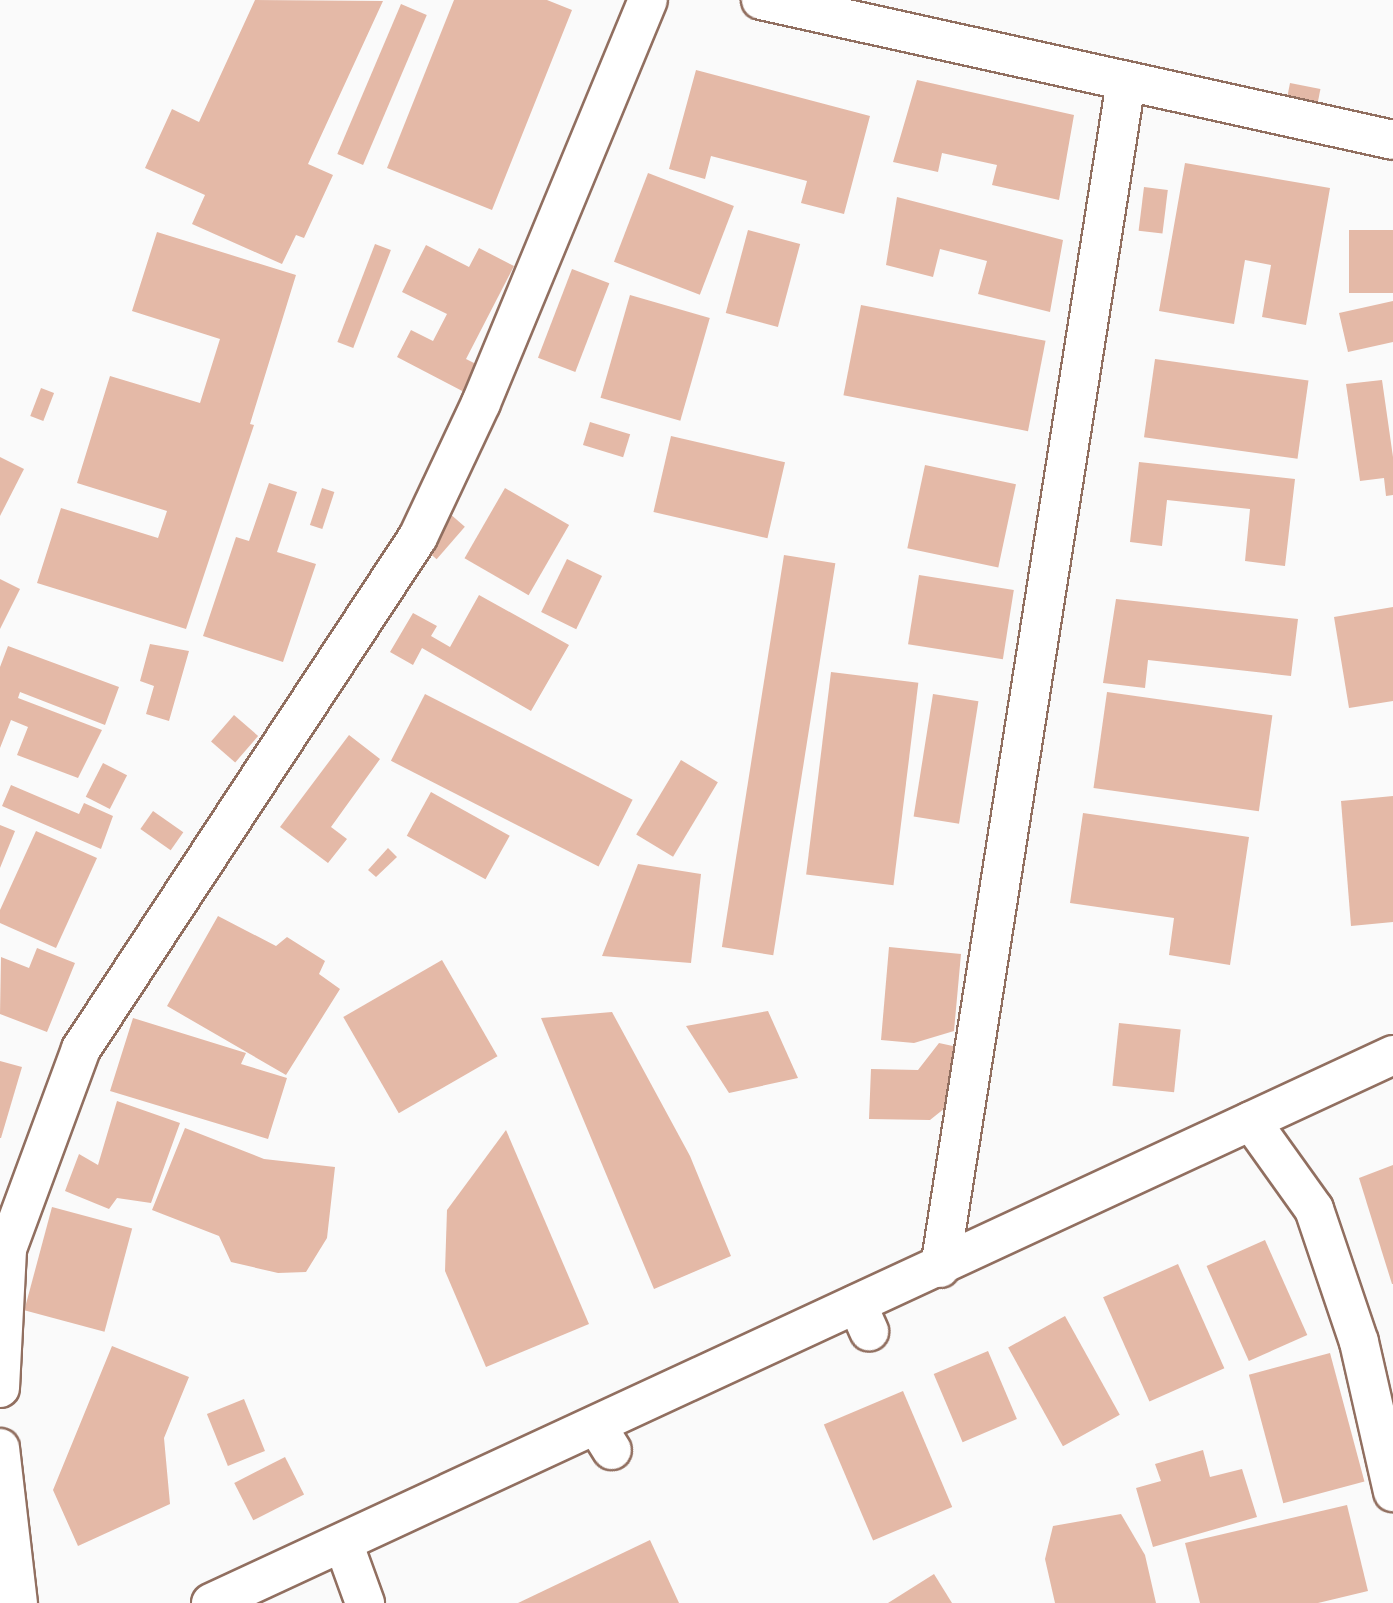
<!DOCTYPE html>
<style>
body{margin:0}
#map{position:relative;width:1393px;height:1603px;overflow:hidden;background:#fafafa;font-family:"Titillium Web",sans-serif}
div>[style]{position:absolute}
.building>*{inset:0;background:#e4b9a7;transform-origin:0 0}
.roads{filter:drop-shadow(2px 0 #916f60) drop-shadow(-2px 0 #916f60) drop-shadow(0 2px #916f60) drop-shadow(0 -2px #916f60)}
.minor>*{height:38px;margin:-19px;padding:0 19px;transform-origin:19px;border-radius:19px;background:#fff}
.major>*{height:38px;margin:-19px;padding:0 19px;transform-origin:19px;border-radius:19px;background:#fff}
span{translate:-50% -50%;white-space:nowrap;text-align:center;line-height:1.15;-webkit-text-stroke:5px #fafafa;paint-order:stroke}
</style>
<div id="map">
<div class="building">
<i style="clip-path:polygon(255px 0,383px 1px,308px 164px,333px 175px,304px 238px,296px 235px,282px 264px,192px 224px,205px 195px,145px 168px,172px 109px,199px 122px)"></i>
<i style="clip-path:polygon(454px 0,547px 0,572px 10px,492px 210px,387px 168px)"></i>
<i style="left:401px;top:4px;width:28px;height:163px;rotate:23deg"></i>
<i style="clip-path:polygon(696px 70px,870px 116px,844px 214px,801px 203px,807px 181px,711px 156px,705px 179px,669px 169px)"></i>
<i style="clip-path:polygon(917px 80px,1074px 115px,1059px 200px,992px 185px,997px 165px,942px 153px,938px 172px,893px 162px)"></i>
<i style="left:1290px;top:83px;width:31px;height:17px;rotate:11deg"></i>
<i style="clip-path:polygon(1185px 163px,1330px 188px,1306px 325px,1262px 317px,1271px 265px,1245px 260px,1234px 324px,1159px 311px)"></i>
<i style="left:648px;top:173px;width:92px;height:95px;rotate:21deg"></i>
<i style="left:1144px;top:187px;width:24px;height:44px;rotate:7deg"></i>
<i style="clip-path:polygon(897px 197px,1063px 240px,1050px 312px,978px 294px,987px 261px,940px 249px,933px 277px,886px 265px)"></i>
<i style="left:748px;top:230px;width:54px;height:86px;rotate:15deg"></i>
<i style="left:1393px;top:230px;width:63px;height:44px;rotate:90deg"></i>
<i style="clip-path:polygon(157px 232px,296px 275px,250px 424px,254px 425px,186px 629px,37px 583px,61px 508px,158px 538px,167px 511px,77px 483px,110px 376px,200px 403px,220px 339px,132px 311px)"></i>
<i style="left:375px;top:244px;width:17px;height:105px;rotate:21deg"></i>
<i style="clip-path:polygon(426px 245px,469px 267px,479px 248px,514px 266px,466px 359px,482px 367px,468px 394px,397px 357px,411px 330px,433px 341px,447px 314px,402px 292px)"></i>
<i style="left:572px;top:269px;width:40px;height:95px;rotate:21deg"></i>
<i style="left:630px;top:295px;width:83px;height:107px;rotate:16deg"></i>
<i style="clip-path:polygon(1393px 301px,1393px 342px,1348px 352px,1339px 313px)"></i>
<i style="left:861px;top:305px;width:188px;height:92px;rotate:11deg"></i>
<i style="left:1155px;top:359px;width:155px;height:79px;rotate:8deg"></i>
<i style="clip-path:polygon(1382px 380px,1393px 457px,1393px 495px,1386px 496px,1384px 478px,1360px 481px,1346px 384px)"></i>
<i style="left:41px;top:388px;width:14px;height:30px;rotate:21deg"></i>
<i style="left:590px;top:422px;width:42px;height:24px;rotate:17deg"></i>
<i style="left:671px;top:436px;width:117px;height:78px;rotate:13deg"></i>
<i style="clip-path:polygon(0 457px,24px 469px,0 516px)"></i>
<i style="clip-path:polygon(1139px 462px,1295px 479px,1285px 566px,1245px 561px,1250px 509px,1167px 500px,1162px 546px,1130px 542px)"></i>
<i style="left:925px;top:465px;width:93px;height:85px;rotate:12deg"></i>
<i style="clip-path:polygon(269px 483px,297px 492px,277px 552px,316px 564px,283px 662px,203px 636px,236px 537px,249px 541px)"></i>
<i style="left:322px;top:488px;width:13px;height:39px;rotate:18deg"></i>
<i style="left:505px;top:488px;width:74px;height:81px;rotate:30deg"></i>
<i style="left:449px;top:513px;width:21px;height:43px;rotate:41deg"></i>
<i style="left:784px;top:555px;width:52px;height:397px;rotate:9deg"></i>
<i style="left:567px;top:559px;width:39px;height:59px;rotate:26deg"></i>
<i style="left:919px;top:575px;width:96px;height:70px;rotate:9deg"></i>
<i style="clip-path:polygon(0 579px,20px 589px,0 629px)"></i>
<i style="clip-path:polygon(479px 595px,569px 645px,531px 711px,422px 648px,413px 665px,390px 652px,413px 613px,437px 626px,431px 636px,450px 647px)"></i>
<i style="clip-path:polygon(1116px 599px,1298px 619px,1291px 676px,1148px 660px,1145px 688px,1103px 683px)"></i>
<i style="clip-path:polygon(1393px 607px,1393px 701px,1349px 708px,1334px 617px)"></i>
<i style="clip-path:polygon(150px 644px,189px 651px,169px 721px,146px 714px,154px 686px,140px 681px)"></i>
<i style="clip-path:polygon(8px 646px,119px 687px,105px 725px,20px 692px,18px 698px,102px 730px,78px 778px,17px 755px,28px 727px,11px 720px,0 748px,0 667px)"></i>
<i style="left:831px;top:672px;width:88px;height:204px;rotate:7deg"></i>
<i style="left:1107px;top:692px;width:167px;height:97px;rotate:8deg"></i>
<i style="left:425px;top:694px;width:233px;height:75px;rotate:27deg"></i>
<i style="left:933px;top:694px;width:46px;height:124px;rotate:9deg"></i>
<i style="left:234px;top:715px;width:32px;height:35px;rotate:41deg"></i>
<i style="clip-path:polygon(349px 735px,380px 759px,331px 827px,347px 839px,328px 863px,280px 827px)"></i>
<i style="left:681px;top:760px;width:43px;height:87px;rotate:31deg"></i>
<i style="left:103px;top:763px;width:27px;height:38px;rotate:27deg"></i>
<i style="clip-path:polygon(11px 785px,79px 814px,84px 803px,113px 816px,101px 849px,2px 806px)"></i>
<i style="left:431px;top:792px;width:90px;height:50px;rotate:29deg"></i>
<i style="clip-path:polygon(1393px 796px,1393px 922px,1351px 926px,1341px 801px)"></i>
<i style="left:153px;top:811px;width:37px;height:22px;rotate:35deg"></i>
<i style="clip-path:polygon(1083px 813px,1249px 837px,1230px 965px,1169px 955px,1174px 918px,1070px 903px)"></i>
<i style="clip-path:polygon(0 825px,15px 831px,0 868px)"></i>
<i style="clip-path:polygon(36px 831px,97px 858px,56px 948px,0 923px,0 910px)"></i>
<i style="clip-path:polygon(388px 848px,397px 857px,376px 877px,368px 870px)"></i>
<i style="clip-path:polygon(638px 864px,701px 874px,691px 963px,602px 956px)"></i>
<i style="clip-path:polygon(218px 916px,276px 946px,287px 937px,325px 961px,319px 974px,340px 989px,286px 1075px,167px 1006px)"></i>
<i style="clip-path:polygon(889px 947px,961px 954px,954px 1031px,914px 1043px,881px 1040px)"></i>
<i style="clip-path:polygon(37px 948px,75px 963px,47px 1032px,0 1014px,1px 957px,29px 968px)"></i>
<i style="left:442px;top:960px;width:111px;height:114px;rotate:60deg"></i>
<i style="clip-path:polygon(768px 1011px,798px 1078px,729px 1093px,686px 1026px)"></i>
<i style="clip-path:polygon(612px 1012px,690px 1156px,731px 1256px,654px 1289px,541px 1018px)"></i>
<i style="clip-path:polygon(133px 1018px,246px 1053px,241px 1064px,287px 1078px,268px 1139px,110px 1091px)"></i>
<i style="left:1119px;top:1023px;width:62px;height:63px;rotate:6deg"></i>
<i style="clip-path:polygon(939px 1043px,962px 1048px,950px 1104px,930px 1120px,869px 1119px,871px 1069px,918px 1070px)"></i>
<i style="clip-path:polygon(0 1061px,22px 1067px,1px 1138px,0 1138px)"></i>
<i style="clip-path:polygon(117px 1101px,180px 1123px,151px 1203px,117px 1198px,109px 1209px,65px 1191px,79px 1154px,98px 1165px)"></i>
<i style="clip-path:polygon(185px 1128px,264px 1159px,335px 1167px,327px 1238px,306px 1272px,278px 1273px,231px 1262px,219px 1236px,152px 1210px)"></i>
<i style="clip-path:polygon(506px 1130px,589px 1324px,486px 1367px,445px 1271px,447px 1210px)"></i>
<i style="clip-path:polygon(1393px 1165px,1393px 1284px,1392px 1284px,1359px 1178px)"></i>
<i style="left:52px;top:1207px;width:83px;height:107px;rotate:15deg"></i>
<i style="left:1265px;top:1240px;width:104px;height:64px;rotate:66deg"></i>
<i style="left:1178px;top:1264px;width:114px;height:82px;rotate:66deg"></i>
<i style="left:1065px;top:1316px;width:113px;height:65px;rotate:61deg"></i>
<i style="clip-path:polygon(112px 1346px,189px 1377px,164px 1438px,170px 1504px,78px 1546px,53px 1490px)"></i>
<i style="left:988px;top:1351px;width:74px;height:59px;rotate:67deg"></i>
<i style="left:1330px;top:1353px;width:133px;height:84px;rotate:75deg"></i>
<i style="left:903px;top:1391px;width:126px;height:86px;rotate:67deg"></i>
<i style="left:244px;top:1399px;width:56px;height:40px;rotate:68deg"></i>
<i style="clip-path:polygon(1203px 1450px,1210px 1477px,1242px 1469px,1257px 1517px,1153px 1547px,1136px 1488px,1161px 1481px,1155px 1464px)"></i>
<i style="left:285px;top:1457px;width:42px;height:57px;rotate:63deg"></i>
<i style="clip-path:polygon(1347px 1505px,1368px 1591px,1318px 1603px,1200px 1603px,1185px 1543px)"></i>
<i style="clip-path:polygon(1121px 1514px,1145px 1555px,1156px 1603px,1055px 1603px,1045px 1559px,1053px 1526px)"></i>
<i style="clip-path:polygon(650px 1540px,679px 1603px,518px 1603px)"></i>
<i style="clip-path:polygon(934px 1574px,952px 1603px,888px 1603px)"></i>
</div>
<div class="roads">
<div class="minor">
<i style="left:761px;top:0;width:647px;rotate:12.49deg"></i>
<i style="left:1251px;top:1121px;width:108px;rotate:54.4deg"></i>
<i style="left:1314px;top:1209px;width:140px;rotate:71.3deg"></i>
<i style="left:1359px;top:1342px;width:154px;rotate:77.2deg"></i>
<i style="left:940px;top:1268px;width:1201px;rotate:-81.09deg"></i>
<i style="left:857px;top:1304px;width:30px;rotate:66deg"></i>
<i style="left:0;top:1388px;width:139px;rotate:-87.1deg"></i>
<i style="left:7px;top:1249px;width:213px;rotate:-69.7deg"></i>
<i style="left:81px;top:1049px;width:613px;rotate:-56.65deg"></i>
<i style="left:418px;top:537px;width:148px;rotate:-64.8deg"></i>
<i style="left:481px;top:403px;width:436px;rotate:-67.5deg"></i>
<i style="left:598px;top:1428px;width:26px;rotate:58deg"></i>
<i style="left:0;top:1448px;width:156px;rotate:83.4deg"></i>
<i style="left:344px;top:1545px;width:62px;rotate:70.1deg"></i>
</div>
<div class="major">
<i style="left:211px;top:1603px;width:1303px;rotate:-24.87deg"></i>
</div>
</div>
</div>
